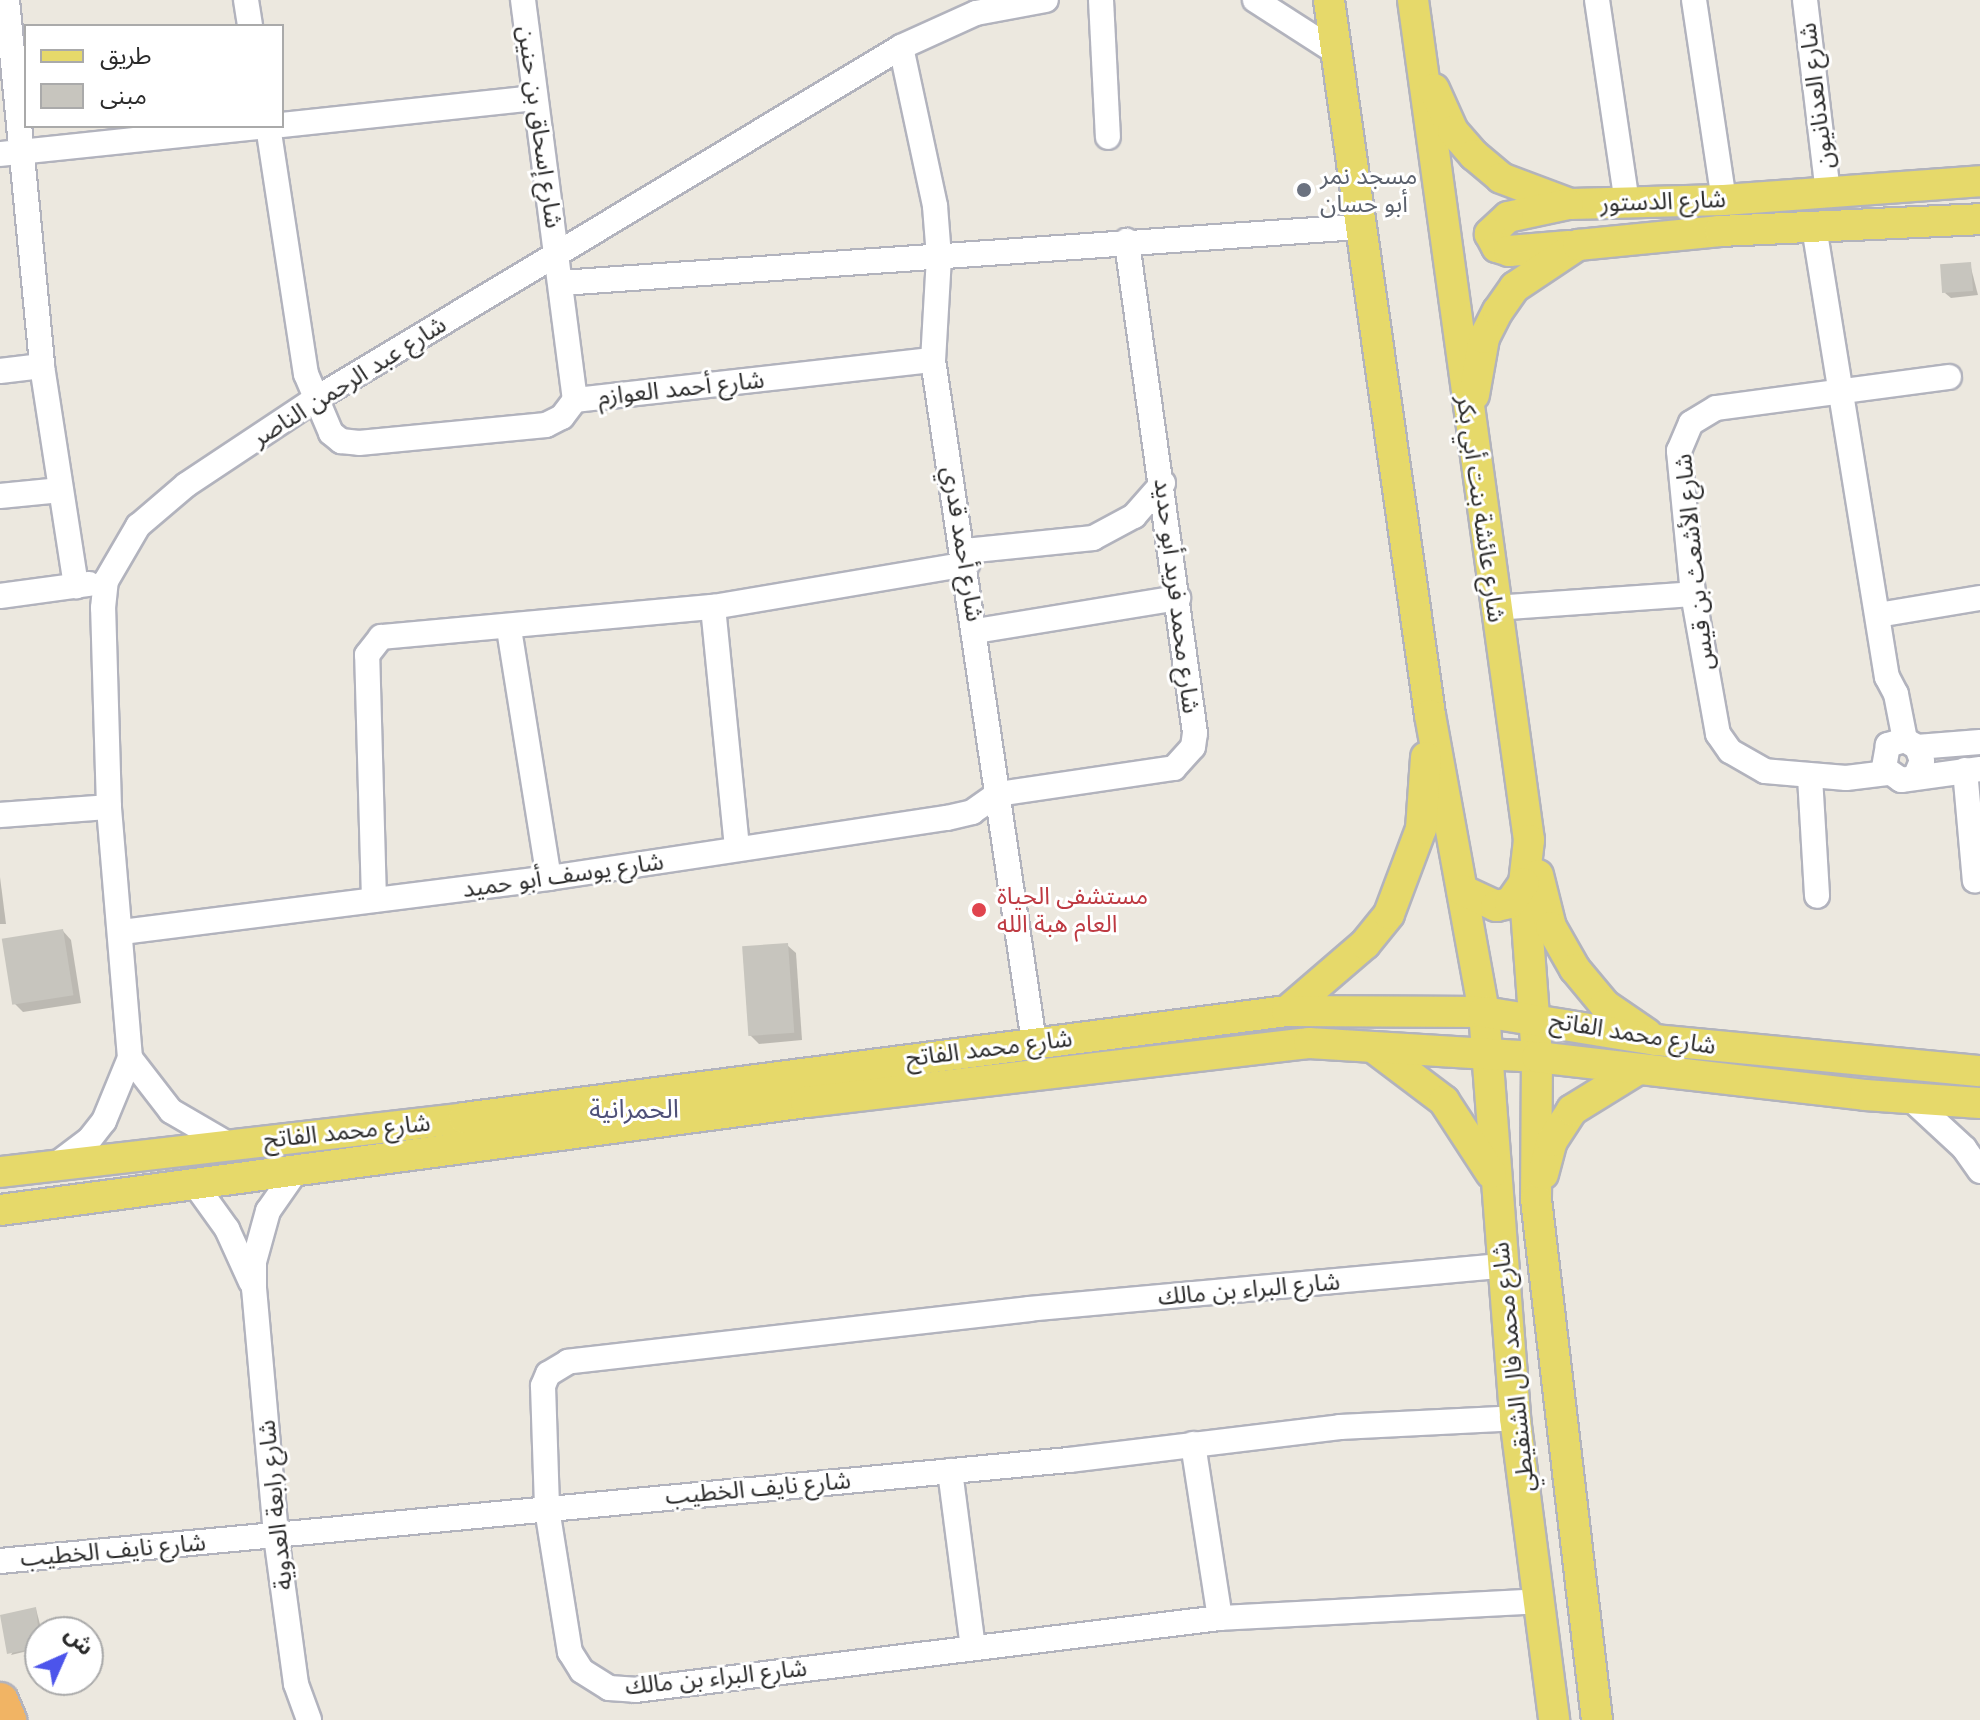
<!DOCTYPE html>
<meta charset="utf-8">
<style>
body{margin:0}
#map{position:relative;width:1980px;height:1720px;overflow:hidden;background:#ece8df;font-family:"PT Sans","Noto Sans Arabic",sans-serif}
div>[style]{position:absolute}
.shadow>*{inset:0;background:#0003}
.building>*{inset:0;background:#c7c5be;transform-origin:0 0}
.roads{filter:drop-shadow(2px 0 #b2b3bd) drop-shadow(-2px 0 #b2b3bd) drop-shadow(0 2px #b2b3bd) drop-shadow(0 -2px #b2b3bd)}
.minor>*{height:24px;margin:-12px;padding:0 12px;transform-origin:12px;border-radius:12px;background:#fff}
.major>*{height:30px;margin:-15px;padding:0 15px;transform-origin:15px;border-radius:15px;background:#e6d96a}
.highway>*{height:36px;margin:-18px;padding:0 18px;transform-origin:18px;border-radius:18px;background:#f1b464}
.dots>*{width:22px;height:22px;translate:-50% -50%;box-sizing:border-box;border:4px solid #fff;border-radius:50%}
span{translate:-50% -50%;white-space:nowrap;text-align:center;line-height:1.15;-webkit-text-stroke:6px #fff;paint-order:stroke}
.street-label{font-size:24px;color:#2b2b2b}
.worship-label{font-size:24px;color:#5b616d}
.left{translate:0 -50%;text-align:left}
.health-label{font-size:24px;color:#be3a42}
.neighbourhood-label{font-size:26px;color:#4f5178}
.legend{position:absolute;left:24px;top:24px;width:260px;height:104px;box-sizing:border-box;background:#fff;border:2px solid #aaa;margin:0;padding:10px 14px;list-style:none;font-size:24px;color:#2b2b2b}
.legend li{display:flex;align-items:center;gap:16px;height:40px}
.legend b{width:40px;border:2px solid #aaa}
.north{position:absolute;left:24px;top:1616px;width:80px;height:80px;box-sizing:border-box;background:#fff;border:2px solid #aaa;border-radius:50%;rotate:45deg;font-size:22px;font-weight:700;line-height:32px;text-align:center;color:#2b2b2b}
.north::after{content:'';display:block;margin:auto;width:28px;height:36px;background:#4c54eb;clip-path:polygon(50% 0,100% 100%,50% 72%,0 100%)}
</style>
<div id="map">
<div class="shadow">
<i style="clip-path:polygon(1970px 264px,1978px 295px,1951px 298px,1945px 293px)"></i>
<i style="clip-path:polygon(0 877px,6px 924px,0 924px)"></i>
<i style="clip-path:polygon(63px 931px,71px 940px,81px 1003px,23px 1012px,14px 1003px)"></i>
<i style="clip-path:polygon(787px 945px,796px 953px,802px 1040px,759px 1044px,750px 1035px)"></i>
<i style="clip-path:polygon(36px 1609px,42px 1632px,40px 1648px,11px 1655px)"></i>
</div>
<div class="building">
<i style="left:1971px;top:262px;width:29px;height:31px;rotate:86deg"></i>
<i style="left:63px;top:929px;width:67px;height:62px;rotate:81deg"></i>
<i style="left:788px;top:943px;width:90px;height:46px;rotate:86deg"></i>
<i style="clip-path:polygon(36px 1607px,40px 1647px,7px 1654px,0 1615px)"></i>
</div>
<div class="roads">
<div class="minor">
<i style="left:7px;top:0;width:368px;rotate:84.5deg"></i>
<i style="left:42px;top:366px;width:223px;rotate:81.2deg"></i>
<i style="left:246px;top:0;width:26px;rotate:81deg"></i>
<i style="left:523px;top:0;width:403px;rotate:82.6deg"></i>
<i style="left:575px;top:400px;width:360px;rotate:-6.4deg"></i>
<i style="left:1101px;top:0;width:137px;rotate:87.1deg"></i>
<i style="left:1255px;top:0;width:96px;rotate:32.7deg"></i>
<i style="left:1597px;top:0;width:204px;rotate:81.6deg"></i>
<i style="left:1694px;top:0;width:202px;rotate:81.5deg"></i>
<i style="left:1805px;top:0;width:193px;rotate:83.2deg"></i>
<i style="left:901px;top:47px;width:163px;rotate:77.9deg"></i>
<i style="left:935px;top:206px;width:51px;rotate:85.5deg"></i>
<i style="left:939px;top:257px;width:103px;rotate:93.3deg"></i>
<i style="left:933px;top:360px;width:689px;rotate:81.58deg"></i>
<i style="left:282px;top:125px;width:254px;rotate:-6.1deg"></i>
<i style="left:268px;top:126px;width:251px;rotate:81.3deg"></i>
<i style="left:306px;top:374px;width:64px;rotate:67deg"></i>
<i style="left:331px;top:433px;width:13px;rotate:39deg"></i>
<i style="left:341px;top:441px;width:18px;rotate:6deg"></i>
<i style="left:359px;top:443px;width:188px;rotate:-5.5deg"></i>
<i style="left:546px;top:425px;width:18px;rotate:-27deg"></i>
<i style="left:562px;top:417px;width:21px;rotate:-53deg"></i>
<i style="left:0;top:154px;width:266px;rotate:-6deg"></i>
<i style="left:1814px;top:227px;width:456px;rotate:80.8deg"></i>
<i style="left:1887px;top:677px;width:19px;rotate:62deg"></i>
<i style="left:1896px;top:694px;width:47px;rotate:78.9deg"></i>
<i style="left:561px;top:283px;width:799px;rotate:-4.02deg"></i>
<i style="left:0;top:371px;width:42px;rotate:-6.8deg"></i>
<i style="left:0;top:496px;width:61px;rotate:-5.6deg"></i>
<i style="left:965px;top:551px;width:129px;rotate:-5.8deg"></i>
<i style="left:1093px;top:538px;width:47px;rotate:-28.2deg"></i>
<i style="left:1134px;top:516px;width:44px;rotate:-48.7deg"></i>
<i style="left:0;top:596px;width:90px;rotate:-7.7deg"></i>
<i style="left:713px;top:607px;width:243px;rotate:84.3deg"></i>
<i style="left:1494px;top:608px;width:199px;rotate:-4deg"></i>
<i style="left:1878px;top:615px;width:103px;rotate:-9.5deg"></i>
<i style="left:509px;top:629px;width:252px;rotate:80.9deg"></i>
<i style="left:976px;top:631px;width:205px;rotate:-9.3deg"></i>
<i style="left:1917px;top:747px;width:63px;rotate:-4.5deg"></i>
<i style="left:1965px;top:770px;width:111px;rotate:84.9deg"></i>
<i style="left:1887px;top:773px;width:41px;rotate:173deg"></i>
<i style="left:1846px;top:778px;width:81px;rotate:-175.1deg"></i>
<i style="left:1765px;top:771px;width:40px;rotate:-150.3deg"></i>
<i style="left:1730px;top:751px;width:21px;rotate:-125deg"></i>
<i style="left:1718px;top:734px;width:142px;rotate:-100.1deg"></i>
<i style="left:1693px;top:594px;width:144px;rotate:-95.6deg"></i>
<i style="left:1679px;top:451px;width:30px;rotate:-67deg"></i>
<i style="left:1691px;top:423px;width:29px;rotate:-31deg"></i>
<i style="left:1716px;top:408px;width:235px;rotate:-7.6deg"></i>
<i style="left:1916px;top:775px;width:15px;rotate:-67deg"></i>
<i style="left:1922px;top:761px;width:15px;rotate:-110deg"></i>
<i style="left:1917px;top:747px;width:14px;rotate:-150deg"></i>
<i style="left:1905px;top:740px;width:18px;rotate:164deg"></i>
<i style="left:1888px;top:745px;width:23px;rotate:100deg"></i>
<i style="left:1884px;top:768px;width:21px;rotate:35deg"></i>
<i style="left:1901px;top:780px;width:80px;rotate:-7.9deg"></i>
<i style="left:1810px;top:777px;width:119px;rotate:86.6deg"></i>
<i style="left:0;top:815px;width:109px;rotate:-4.2deg"></i>
<i style="left:374px;top:900px;width:245px;rotate:-91.6deg"></i>
<i style="left:367px;top:655px;width:23px;rotate:-52deg"></i>
<i style="left:381px;top:637px;width:333px;rotate:-5.2deg"></i>
<i style="left:713px;top:607px;width:258px;rotate:-9.6deg"></i>
<i style="left:122px;top:932px;width:430px;rotate:-7.2deg"></i>
<i style="left:549px;top:878px;width:402px;rotate:-8.6deg"></i>
<i style="left:947px;top:818px;width:26px;rotate:-13deg"></i>
<i style="left:972px;top:812px;width:32px;rotate:-35deg"></i>
<i style="left:998px;top:794px;width:178px;rotate:-8.4deg"></i>
<i style="left:1174px;top:768px;width:28px;rotate:-48deg"></i>
<i style="left:1193px;top:747px;width:14px;rotate:-82deg"></i>
<i style="left:1195px;top:733px;width:497px;rotate:-97.9deg"></i>
<i style="left:130px;top:1058px;width:67px;rotate:52.3deg"></i>
<i style="left:171px;top:1111px;width:66px;rotate:30.1deg"></i>
<i style="left:1912px;top:1100px;width:71px;rotate:42.7deg"></i>
<i style="left:1964px;top:1148px;width:28px;rotate:55deg"></i>
<i style="left:58px;top:1163px;width:39px;rotate:-37deg"></i>
<i style="left:89px;top:1140px;width:24px;rotate:-52deg"></i>
<i style="left:104px;top:1121px;width:68px;rotate:-67.6deg"></i>
<i style="left:130px;top:1058px;width:252px;rotate:-94.8deg"></i>
<i style="left:109px;top:807px;width:199px;rotate:-91.7deg"></i>
<i style="left:103px;top:608px;width:27px;rotate:-84deg"></i>
<i style="left:106px;top:581px;width:64px;rotate:-59.8deg"></i>
<i style="left:138px;top:526px;width:63px;rotate:-40.5deg"></i>
<i style="left:186px;top:485px;width:154px;rotate:-33.6deg"></i>
<i style="left:314px;top:400px;width:685px;rotate:-31.02deg"></i>
<i style="left:901px;top:47px;width:82px;rotate:-24.4deg"></i>
<i style="left:976px;top:13px;width:71px;rotate:-10.5deg"></i>
<i style="left:298px;top:1168px;width:52px;rotate:124.9deg"></i>
<i style="left:268px;top:1211px;width:53px;rotate:105.4deg"></i>
<i style="left:254px;top:1262px;width:26px;rotate:90deg"></i>
<i style="left:254px;top:1288px;width:249px;rotate:84.9deg"></i>
<i style="left:276px;top:1536px;width:149px;rotate:82.3deg"></i>
<i style="left:296px;top:1684px;width:38px;rotate:70deg"></i>
<i style="left:194px;top:1183px;width:57px;rotate:54.3deg"></i>
<i style="left:227px;top:1229px;width:58px;rotate:65.6deg"></i>
<i style="left:1500px;top:1266px;width:472px;rotate:174.8deg"></i>
<i style="left:1030px;top:1309px;width:465px;rotate:173.5deg"></i>
<i style="left:568px;top:1362px;width:23px;rotate:149deg"></i>
<i style="left:548px;top:1374px;width:13px;rotate:113deg"></i>
<i style="left:543px;top:1386px;width:123px;rotate:88.1deg"></i>
<i style="left:547px;top:1509px;width:145px;rotate:80.9deg"></i>
<i style="left:570px;top:1652px;width:22px;rotate:58deg"></i>
<i style="left:582px;top:1671px;width:32px;rotate:32deg"></i>
<i style="left:609px;top:1688px;width:26px;rotate:4deg"></i>
<i style="left:635px;top:1690px;width:589px;rotate:-7.02deg"></i>
<i style="left:1220px;top:1618px;width:321px;rotate:-3deg"></i>
<i style="left:1193px;top:1444px;width:176px;rotate:81.2deg"></i>
<i style="left:950px;top:1471px;width:177px;rotate:82.6deg"></i>
<i style="left:0;top:1561px;width:1074px;rotate:-5.4deg"></i>
<i style="left:1069px;top:1460px;width:273px;rotate:-6.9deg"></i>
<i style="left:1340px;top:1427px;width:175px;rotate:-2.9deg"></i>
</div>
<div class="major">
<i style="left:1329px;top:0;width:722px;rotate:81.96deg"></i>
<i style="left:1430px;top:715px;width:302px;rotate:79.7deg"></i>
<i style="left:1484px;top:1012px;width:407px;rotate:85.6deg"></i>
<i style="left:1515px;top:1418px;width:305px;rotate:82.6deg"></i>
<i style="left:1413px;top:0;width:848px;rotate:82.14deg"></i>
<i style="left:1529px;top:840px;width:43px;rotate:96.6deg"></i>
<i style="left:1524px;top:883px;width:174px;rotate:85.7deg"></i>
<i style="left:1537px;top:1057px;width:142px;rotate:90.4deg"></i>
<i style="left:1536px;top:1199px;width:525px;rotate:83.32deg"></i>
<i style="left:1434px;top:89px;width:46px;rotate:65.7deg"></i>
<i style="left:1453px;top:131px;width:32px;rotate:49deg"></i>
<i style="left:1474px;top:155px;width:35px;rotate:40deg"></i>
<i style="left:1501px;top:178px;width:74px;rotate:20.6deg"></i>
<i style="left:1570px;top:204px;width:154px;rotate:-1.5deg"></i>
<i style="left:1724px;top:200px;width:257px;rotate:-4.2deg"></i>
<i style="left:1568px;top:204px;width:61px;rotate:167.8deg"></i>
<i style="left:1508px;top:217px;width:25px;rotate:137deg"></i>
<i style="left:1490px;top:234px;width:15px;rotate:62deg"></i>
<i style="left:1497px;top:247px;width:13px;rotate:18deg"></i>
<i style="left:1509px;top:251px;width:60px;rotate:-4.8deg"></i>
<i style="left:1474px;top:395px;width:58px;rotate:-80deg"></i>
<i style="left:1484px;top:338px;width:30px;rotate:-63deg"></i>
<i style="left:1498px;top:311px;width:29px;rotate:-55deg"></i>
<i style="left:1515px;top:287px;width:76px;rotate:-33.7deg"></i>
<i style="left:1578px;top:245px;width:143px;rotate:-5.6deg"></i>
<i style="left:1720px;top:231px;width:260px;rotate:-2.6deg"></i>
<i style="left:1538px;top:875px;width:54px;rotate:76deg"></i>
<i style="left:1551px;top:927px;width:48px;rotate:60.3deg"></i>
<i style="left:1575px;top:969px;width:47px;rotate:50.2deg"></i>
<i style="left:1605px;top:1005px;width:51px;rotate:34.6deg"></i>
<i style="left:1462px;top:890px;width:38px;rotate:25deg"></i>
<i style="left:1496px;top:906px;width:14px;rotate:-12deg"></i>
<i style="left:1510px;top:903px;width:24px;rotate:-55deg"></i>
<i style="left:1287px;top:1011px;width:103px;rotate:-40.7deg"></i>
<i style="left:1365px;top:944px;width:38px;rotate:-51deg"></i>
<i style="left:1389px;top:914px;width:91px;rotate:-69.4deg"></i>
<i style="left:1421px;top:829px;width:72px;rotate:-86deg"></i>
<i style="left:1374px;top:1048px;width:88px;rotate:37.1deg"></i>
<i style="left:1444px;top:1101px;width:86px;rotate:56.9deg"></i>
<i style="left:0;top:1172px;width:467px;rotate:-6.6deg"></i>
<i style="left:464px;top:1118px;width:830px;rotate:-7.41deg"></i>
<i style="left:1287px;top:1011px;width:197px;rotate:0.3deg"></i>
<i style="left:1484px;top:1012px;width:174px;rotate:9.2deg"></i>
<i style="left:1656px;top:1040px;width:325px;rotate:5.5deg"></i>
<i style="left:1543px;top:1174px;width:34px;rotate:-75deg"></i>
<i style="left:1552px;top:1141px;width:37px;rotate:-57deg"></i>
<i style="left:1572px;top:1110px;width:76px;rotate:-31.6deg"></i>
<i style="left:0;top:1210px;width:813px;rotate:-7.63deg"></i>
<i style="left:806px;top:1102px;width:506px;rotate:-6.69deg"></i>
<i style="left:1309px;top:1043px;width:228px;rotate:3.5deg"></i>
<i style="left:1537px;top:1057px;width:330px;rotate:6.6deg"></i>
<i style="left:1865px;top:1095px;width:115px;rotate:4deg"></i>
</div>
<div class="highway">
<i style="left:0;top:1701px;width:21px;rotate:67deg"></i>
</div>
</div>
<div class="dots">
<i style="left:1304px;top:190px;background:#6b7280"></i>
<i style="left:979px;top:910px;background:#e0444e"></i>
</div>
<div class="street-label">
<span style="left:1816px;top:96px;rotate:-97deg">شارع العدنانيون</span>
<span style="left:540px;top:127px;rotate:82deg">شارع إسحاق بن حنين</span>
<span style="left:1663px;top:201px;rotate:-2deg">شارع الدستور</span>
<span style="left:349px;top:381px;rotate:-32deg">شارع عبد الرحمن الناصر</span>
<span style="left:681px;top:388px;rotate:-6deg">شارع أحمد العوازم</span>
<span style="left:1481px;top:509px;rotate:82deg">شارع عائشة بنت أبي بكر</span>
<span style="left:963px;top:544px;rotate:81deg">شارع أحمد قدري</span>
<span style="left:1694px;top:562px;rotate:-96deg">شارع الأشعث بن قيس</span>
<span style="left:1177px;top:596px;rotate:83deg">شارع محمد فريد أبو حديد</span>
<span style="left:563px;top:875px;rotate:-8deg">شارع يوسف أبو حميد</span>
<span style="left:1633px;top:1033px;rotate:9deg">شارع محمد الفاتح</span>
<span style="left:989px;top:1048px;rotate:-7deg">شارع محمد الفاتح</span>
<span style="left:347px;top:1131px;rotate:-6deg">شارع محمد الفاتح</span>
<span style="left:1249px;top:1289px;rotate:-5deg">شارع البراء بن مالك</span>
<span style="left:1513px;top:1367px;rotate:-96deg">شارع محمد فال الشنقيطي</span>
<span style="left:758px;top:1488px;rotate:-5deg">شارع نايف الخطيب</span>
<span style="left:275px;top:1505px;rotate:-96deg">شارع رابعة العدوية</span>
<span style="left:113px;top:1550px;rotate:-5deg">شارع نايف الخطيب</span>
<span style="left:716px;top:1677px;rotate:-6deg">شارع البراء بن مالك</span>
</div>
<div class="worship-label">
<span class="left" style="left:1320px;top:190px">مسجد نمر<br>أبو حسان</span>
</div>
<div class="health-label">
<span class="left" style="left:997px;top:910px">مستشفى الحياة<br>العام هبة الله</span>
</div>
<div class="neighbourhood-label">
<span style="left:634px;top:1109px">الحمرانية</span>
</div>
<ul class="legend">
<li><b style="height:10px;background:#e6d96a"></b>طريق</li>
<li><b style="height:22px;background:#c7c5be"></b>مبنى</li>
</ul>
<div class="north">ش</div>
</div>
